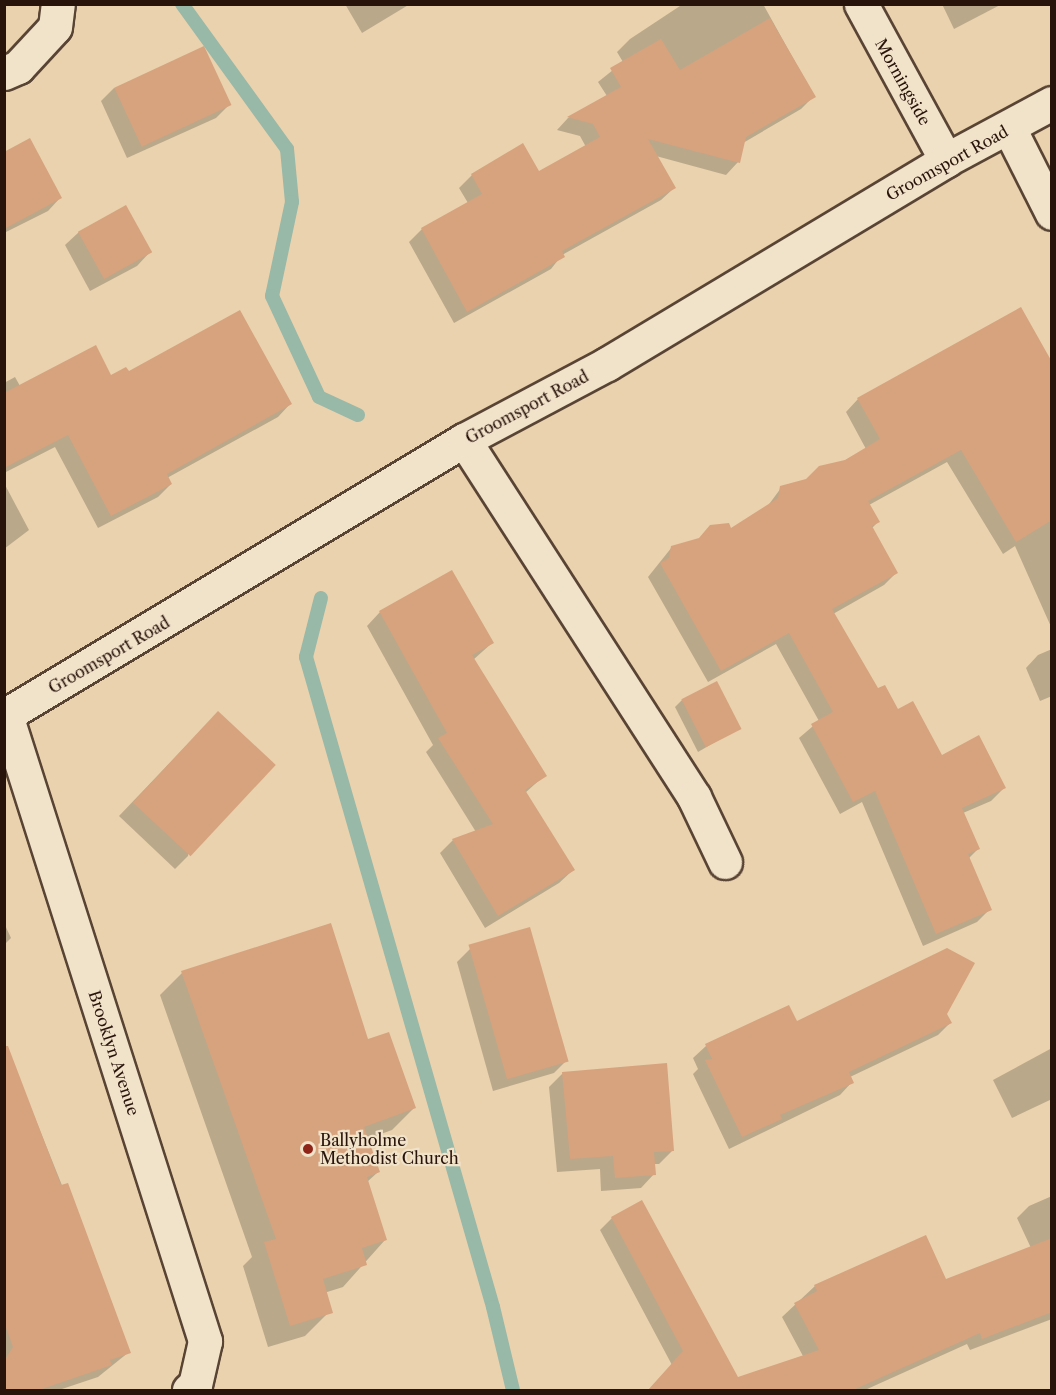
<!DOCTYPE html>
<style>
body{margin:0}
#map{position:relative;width:1056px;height:1395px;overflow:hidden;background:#e9d2ad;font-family:"Libre Caslon Text",serif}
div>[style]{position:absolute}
.shadow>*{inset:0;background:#0003}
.stream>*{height:14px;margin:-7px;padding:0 7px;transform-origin:7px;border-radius:7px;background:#98b8a8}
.building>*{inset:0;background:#d6a37e;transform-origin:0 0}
.roads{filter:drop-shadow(2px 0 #594434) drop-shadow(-2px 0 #594434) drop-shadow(0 2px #594434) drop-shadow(0 -2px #594434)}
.minor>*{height:33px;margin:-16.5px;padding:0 16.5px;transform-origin:16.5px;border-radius:16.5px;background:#f1e2ca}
.secondary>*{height:33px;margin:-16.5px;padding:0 16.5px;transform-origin:16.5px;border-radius:16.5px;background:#f1e2ca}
.dots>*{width:16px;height:16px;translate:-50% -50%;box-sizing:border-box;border:3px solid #f1e2ca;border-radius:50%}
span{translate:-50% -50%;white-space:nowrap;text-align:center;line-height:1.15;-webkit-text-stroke:4.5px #f1e2ca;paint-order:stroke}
.street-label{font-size:16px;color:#29140b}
.poi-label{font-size:16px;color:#29140b}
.left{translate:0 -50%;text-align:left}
.frame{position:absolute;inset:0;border:6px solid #29140b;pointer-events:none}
</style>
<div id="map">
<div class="shadow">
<i style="clip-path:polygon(345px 4px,410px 4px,362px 33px)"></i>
<i style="clip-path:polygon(683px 4px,763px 4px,814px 96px,801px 109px,743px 143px,738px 162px,726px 175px,656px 156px,674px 188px,661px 200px,562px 255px,551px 269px,454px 323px,409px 242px,422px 229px,468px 203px,459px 188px,472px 175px,522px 145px,539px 173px,586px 147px,580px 136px,557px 130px,568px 118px,607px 96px,598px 82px,623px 62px,617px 52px,630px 39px)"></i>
<i style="clip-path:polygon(942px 4px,1002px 4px,954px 29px)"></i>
<i style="clip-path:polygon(114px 88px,229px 105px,216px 118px,127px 158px,101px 101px)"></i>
<i style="clip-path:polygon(4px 154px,60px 198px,48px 211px,4px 233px)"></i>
<i style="clip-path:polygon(79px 232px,150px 252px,137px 266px,90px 291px,65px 245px)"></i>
<i style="clip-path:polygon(1052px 365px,1052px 629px,1015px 546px,1003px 554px,947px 462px,869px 505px,878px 522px,872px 528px,896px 573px,884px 585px,833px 614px,877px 690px,941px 757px,1004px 788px,991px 801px,963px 813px,978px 849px,968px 859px,990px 909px,977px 922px,923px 946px,862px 802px,840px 814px,799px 738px,819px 721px,776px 644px,708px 682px,648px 577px,672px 547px,731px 530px,767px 507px,781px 488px,807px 481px,866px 449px,846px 412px,858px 399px)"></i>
<i style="clip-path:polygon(128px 373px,290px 404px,278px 417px,167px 478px,171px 484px,158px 497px,98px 528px,55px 447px,4px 473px,4px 383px,15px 377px,20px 386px)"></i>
<i style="clip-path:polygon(4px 483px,29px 530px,4px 549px)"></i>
<i style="clip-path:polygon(380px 612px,492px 643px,473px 660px,545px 775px,525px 793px,573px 870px,559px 883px,485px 928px,440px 853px,453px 840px,476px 832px,426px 752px,433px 745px,367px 626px)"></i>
<i style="clip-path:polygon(1052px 649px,1052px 696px,1040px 701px,1026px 668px,1038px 655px)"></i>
<i style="clip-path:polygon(682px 700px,739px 728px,698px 752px,675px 707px)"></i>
<i style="clip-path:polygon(205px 726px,188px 856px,175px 869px,119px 816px)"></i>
<i style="clip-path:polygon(4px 923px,11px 938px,4px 945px)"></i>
<i style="clip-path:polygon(470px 949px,567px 1060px,554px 1073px,493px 1091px,457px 962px)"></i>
<i style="clip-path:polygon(182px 973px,367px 1041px,414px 1108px,392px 1130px,367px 1139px,378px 1172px,367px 1182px,385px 1240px,343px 1287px,324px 1293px,327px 1314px,305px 1336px,268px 1347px,243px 1266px,252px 1257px,160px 995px)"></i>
<i style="clip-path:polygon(945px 1013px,950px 1023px,938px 1035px,850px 1077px,852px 1082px,840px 1095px,729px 1149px,693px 1074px,698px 1069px,693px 1058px,706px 1046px,796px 1023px)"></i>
<i style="clip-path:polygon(4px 1041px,129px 1352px,98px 1377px,59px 1390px,4px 1390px)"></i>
<i style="clip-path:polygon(1052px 1048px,1052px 1099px,1012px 1118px,993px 1080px)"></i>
<i style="clip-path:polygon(563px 1073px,673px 1150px,659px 1164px,653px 1164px,654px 1174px,641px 1188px,601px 1191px,600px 1169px,557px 1172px,549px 1087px)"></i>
<i style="clip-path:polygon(1052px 1196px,1052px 1319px,970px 1350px,967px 1344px,865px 1390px,649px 1390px,672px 1365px,600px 1230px,612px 1218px,737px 1378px,803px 1356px,782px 1317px,815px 1286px,945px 1281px,1031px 1248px,1017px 1218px,1029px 1206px)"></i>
</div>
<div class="stream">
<i style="left:182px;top:4px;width:179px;rotate:54.1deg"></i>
<i style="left:287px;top:149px;width:53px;rotate:84.6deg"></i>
<i style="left:292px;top:202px;width:96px;rotate:102deg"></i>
<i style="left:272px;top:296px;width:111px;rotate:65deg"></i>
<i style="left:319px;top:397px;width:43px;rotate:24.8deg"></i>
<i style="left:321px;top:598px;width:61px;rotate:104.3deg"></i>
<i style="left:306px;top:657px;width:676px;rotate:73.95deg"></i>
<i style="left:493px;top:1307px;width:85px;rotate:76.5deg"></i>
</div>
<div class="building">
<i style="clip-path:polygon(770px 18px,816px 97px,746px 137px,740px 163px,648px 139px,676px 188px,562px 251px,565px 257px,467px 312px,421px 228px,482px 194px,471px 174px,523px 143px,539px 171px,600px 137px,593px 124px,567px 117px,621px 87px,610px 68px,661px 39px,680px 70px)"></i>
<i style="left:204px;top:46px;width:65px;height:99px;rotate:65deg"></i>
<i style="clip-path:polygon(30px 138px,62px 198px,4px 229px,4px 152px)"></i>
<i style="left:126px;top:205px;width:54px;height:55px;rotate:61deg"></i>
<i style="clip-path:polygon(1021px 307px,1052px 362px,1052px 520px,1016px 542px,961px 450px,868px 501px,880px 522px,872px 526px,898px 573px,832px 609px,878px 688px,885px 685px,898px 709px,913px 701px,942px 755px,979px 735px,1006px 788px,962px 808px,980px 849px,968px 854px,992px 910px,936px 934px,875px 791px,853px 802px,811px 724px,833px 712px,789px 633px,721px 671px,660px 563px,669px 558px,671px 546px,699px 538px,710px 525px,729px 523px,731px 528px,778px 498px,780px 486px,806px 479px,819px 466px,845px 460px,880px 439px,857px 398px)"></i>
<i style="clip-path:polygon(240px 310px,292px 404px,167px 474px,172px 484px,111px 516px,68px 435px,4px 468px,4px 393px,96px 345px,111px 375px,126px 367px,129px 371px)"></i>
<i style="clip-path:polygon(452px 570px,494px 643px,472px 655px,547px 776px,525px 790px,575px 870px,498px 916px,452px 839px,493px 824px,438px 738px,447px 733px,379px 611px)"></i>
<i style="left:717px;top:681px;width:54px;height:40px;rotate:63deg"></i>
<i style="left:218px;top:711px;width:79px;height:125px;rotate:43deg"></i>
<i style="clip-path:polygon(331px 923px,368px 1039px,389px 1032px,416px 1108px,364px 1127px,380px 1172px,367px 1177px,387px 1240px,362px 1248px,367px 1265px,323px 1279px,333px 1313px,290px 1326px,264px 1242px,276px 1239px,181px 971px)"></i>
<i style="left:530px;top:927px;width:140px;height:64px;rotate:74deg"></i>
<i style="clip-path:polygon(947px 948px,975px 963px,947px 1014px,952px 1023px,849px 1072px,854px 1083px,780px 1115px,782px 1119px,742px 1137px,705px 1060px,712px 1059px,705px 1044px,789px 1005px,797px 1021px)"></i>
<i style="clip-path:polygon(4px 1046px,8px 1046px,61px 1185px,68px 1183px,131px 1353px,110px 1360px,112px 1365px,39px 1390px,4px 1390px,4px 1361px,13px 1347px,4px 1322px)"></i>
<i style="clip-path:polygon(667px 1063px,674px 1151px,654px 1152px,656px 1175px,615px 1178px,613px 1156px,570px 1159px,562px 1072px)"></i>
<i style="clip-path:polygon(642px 1200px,738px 1377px,819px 1350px,794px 1303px,817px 1291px,814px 1285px,926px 1235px,946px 1279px,1052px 1238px,1052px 1312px,982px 1339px,980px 1333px,853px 1390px,648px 1390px,683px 1351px,611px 1217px)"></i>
</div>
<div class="roads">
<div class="minor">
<i style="left:861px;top:4px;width:178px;rotate:61.4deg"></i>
<i style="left:4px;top:73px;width:15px;rotate:-23deg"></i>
<i style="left:18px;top:67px;width:54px;rotate:-47.2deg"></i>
<i style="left:55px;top:27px;width:23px;rotate:-83deg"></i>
<i style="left:1009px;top:128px;width:95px;rotate:63.2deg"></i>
<i style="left:464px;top:440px;width:425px;rotate:57.2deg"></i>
<i style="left:694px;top:797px;width:72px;rotate:64.5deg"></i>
<i style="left:6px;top:715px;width:657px;rotate:72.36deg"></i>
<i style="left:205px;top:1341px;width:45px;rotate:102.8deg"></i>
<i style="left:195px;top:1385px;width:8px;rotate:140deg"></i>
</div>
<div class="secondary">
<i style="left:4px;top:716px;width:536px;rotate:-30.96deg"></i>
<i style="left:464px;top:440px;width:162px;rotate:-28deg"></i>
<i style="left:607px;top:364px;width:396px;rotate:-31deg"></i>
<i style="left:946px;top:160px;width:120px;rotate:-28.3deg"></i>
</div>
</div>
<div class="dots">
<i style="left:308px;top:1149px;background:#8f2418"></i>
</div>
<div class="street-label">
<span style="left:903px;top:82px;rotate:61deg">Morningside</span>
<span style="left:947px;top:163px;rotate:-29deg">Groomsport Road</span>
<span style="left:527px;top:407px;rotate:-28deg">Groomsport Road</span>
<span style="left:109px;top:655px;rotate:-30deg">Groomsport Road</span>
<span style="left:114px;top:1053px;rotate:72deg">Brooklyn Avenue</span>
</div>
<div class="poi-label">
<span class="left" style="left:320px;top:1149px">Ballyholme<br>Methodist Church</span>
</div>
<div class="frame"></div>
</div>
